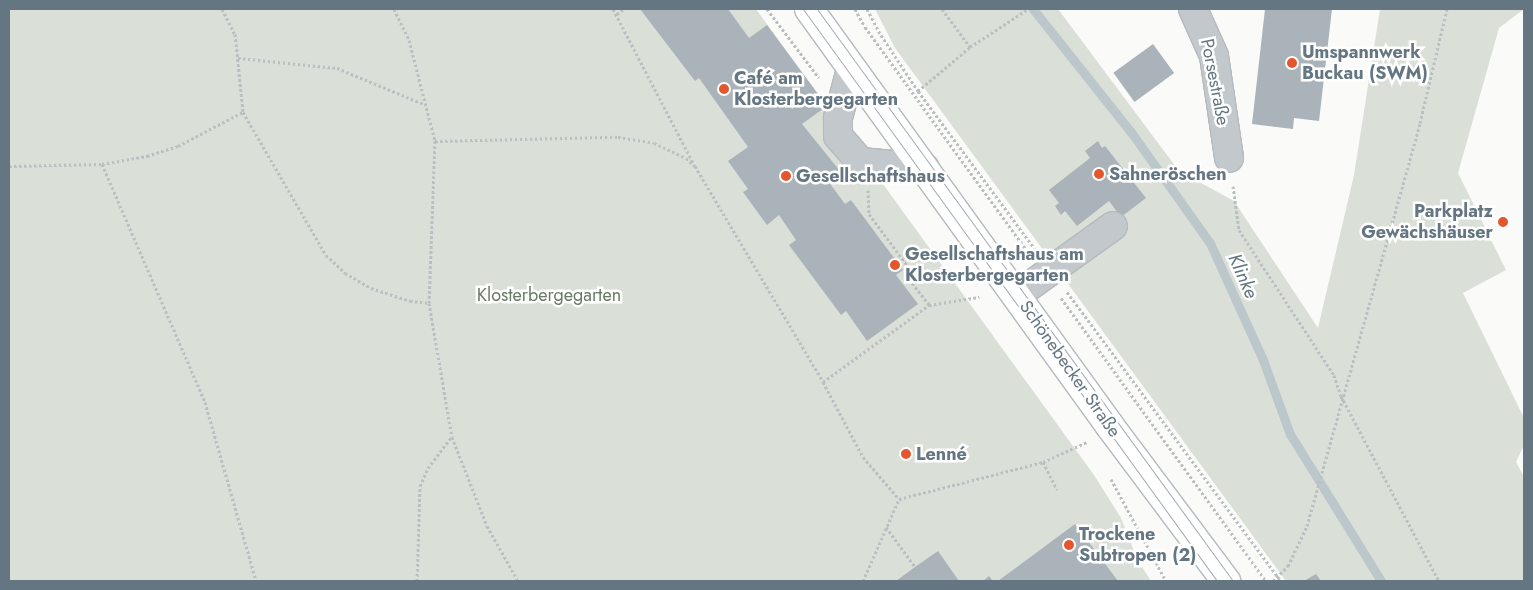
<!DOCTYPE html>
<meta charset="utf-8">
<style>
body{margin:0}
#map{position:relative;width:1533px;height:590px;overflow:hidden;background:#fafaf8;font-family:Jost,sans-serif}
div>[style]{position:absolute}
.green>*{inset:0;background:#dadfd7}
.stream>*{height:9px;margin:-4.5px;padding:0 4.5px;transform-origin:4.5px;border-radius:4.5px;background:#bbc7cb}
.building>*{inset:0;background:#aab3b9;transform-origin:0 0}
.path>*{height:3px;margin-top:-1.5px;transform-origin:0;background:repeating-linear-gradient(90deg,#bbbfc2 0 2.5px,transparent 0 5px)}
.roads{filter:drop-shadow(1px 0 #b5babe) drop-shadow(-1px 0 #b5babe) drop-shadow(0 1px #b5babe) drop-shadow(0 -1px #b5babe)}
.minor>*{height:28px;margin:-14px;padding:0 14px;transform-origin:14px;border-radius:14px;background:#c3c8cc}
.major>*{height:28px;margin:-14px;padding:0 14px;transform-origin:14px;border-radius:14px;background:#fff}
.tram>*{height:1px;margin:-0.5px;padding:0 0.5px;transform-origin:0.5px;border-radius:0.5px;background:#a2aab0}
.dots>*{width:14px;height:14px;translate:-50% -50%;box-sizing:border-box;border:2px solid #fff;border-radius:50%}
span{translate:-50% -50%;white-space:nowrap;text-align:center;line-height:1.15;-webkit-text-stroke:5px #fff;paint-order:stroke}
.poi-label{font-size:18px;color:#657683;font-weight:700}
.left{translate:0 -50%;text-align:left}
.right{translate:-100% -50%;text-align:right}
.street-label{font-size:18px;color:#657683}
.park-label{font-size:18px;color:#687a64}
.water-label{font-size:19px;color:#60757c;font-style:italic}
.frame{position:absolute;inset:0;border:10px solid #657683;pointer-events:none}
</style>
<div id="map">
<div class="green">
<i style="clip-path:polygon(9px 9px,756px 9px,1094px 475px,1121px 518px,1137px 559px,1151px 581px,9px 581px)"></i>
<i style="clip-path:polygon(875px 9px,1058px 9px,1179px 171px,1234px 201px,1318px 328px,1354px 175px,1380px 9px,1524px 9px,1499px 28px,1458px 173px,1506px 270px,1463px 293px,1524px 418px,1524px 445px,1516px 462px,1524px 477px,1524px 581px,1286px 581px,895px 48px)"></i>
</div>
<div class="stream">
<i style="left:1033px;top:9px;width:157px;rotate:51.5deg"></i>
<i style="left:1131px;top:132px;width:136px;rotate:54.6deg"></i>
<i style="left:1210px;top:243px;width:128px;rotate:65.6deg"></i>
<i style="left:1263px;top:360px;width:79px;rotate:70deg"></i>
<i style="left:1290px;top:434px;width:173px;rotate:58.2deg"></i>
</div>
<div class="building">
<i style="clip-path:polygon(640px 9px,728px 9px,749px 38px,767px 25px,827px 106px,802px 124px,840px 171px,828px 181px,845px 204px,851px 200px,903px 270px,896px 275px,918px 304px,867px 341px,846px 311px,841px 315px,789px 245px,796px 240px,779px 215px,767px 225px,743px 192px,748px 189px,728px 161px,748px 147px,699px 78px,695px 81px)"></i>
<i style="clip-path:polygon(1265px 9px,1332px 9px,1319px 121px,1294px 118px,1293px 129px,1252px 124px)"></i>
<i style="left:1153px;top:44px;width:36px;height:49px;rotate:54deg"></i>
<i style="clip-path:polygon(1098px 141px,1102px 148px,1105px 146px,1146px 198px,1121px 217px,1109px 201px,1077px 226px,1065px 211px,1061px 215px,1055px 206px,1059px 203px,1049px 190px,1090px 158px,1085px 151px)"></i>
<i style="clip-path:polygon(1075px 524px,1118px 581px,998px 581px)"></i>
<i style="clip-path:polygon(938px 551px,959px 581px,896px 581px,915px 567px)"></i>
<i style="clip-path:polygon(1316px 574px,1321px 581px,1304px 581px)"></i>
<i style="clip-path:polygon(989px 576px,993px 581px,983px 581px)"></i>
</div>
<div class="path">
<i style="left:222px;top:9px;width:28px;rotate:63deg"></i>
<i style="left:235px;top:34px;width:78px;rotate:84.1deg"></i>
<i style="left:243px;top:112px;width:165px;rotate:59.9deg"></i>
<i style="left:326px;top:255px;width:26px;rotate:43deg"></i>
<i style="left:345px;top:273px;width:30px;rotate:30deg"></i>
<i style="left:371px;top:288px;width:41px;rotate:18.4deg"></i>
<i style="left:410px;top:301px;width:19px;rotate:6deg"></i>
<i style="left:394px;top:9px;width:34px;rotate:64deg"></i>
<i style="left:409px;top:40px;width:104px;rotate:75.6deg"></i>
<i style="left:435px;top:141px;width:162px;rotate:92.1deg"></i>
<i style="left:429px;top:303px;width:136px;rotate:80.3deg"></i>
<i style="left:452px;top:437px;width:96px;rotate:68.5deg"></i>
<i style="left:487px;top:526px;width:63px;rotate:60.6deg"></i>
<i style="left:613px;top:9px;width:174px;rotate:62.5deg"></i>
<i style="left:767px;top:9px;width:86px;rotate:53deg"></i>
<i style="left:855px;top:9px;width:21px;rotate:61deg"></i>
<i style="left:865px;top:27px;width:278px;rotate:54.1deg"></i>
<i style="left:867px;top:9px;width:30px;rotate:62deg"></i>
<i style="left:881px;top:35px;width:67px;rotate:56.5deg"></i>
<i style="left:918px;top:91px;width:197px;rotate:53.5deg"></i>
<i style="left:942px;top:9px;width:47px;rotate:53.6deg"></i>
<i style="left:617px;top:14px;width:9px;rotate:-36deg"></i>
<i style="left:238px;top:58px;width:100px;rotate:5.8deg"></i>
<i style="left:337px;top:68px;width:96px;rotate:22.6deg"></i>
<i style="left:918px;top:91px;width:68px;rotate:-40.2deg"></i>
<i style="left:970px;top:47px;width:69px;rotate:-33.2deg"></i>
<i style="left:435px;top:141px;width:183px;rotate:-1.3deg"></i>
<i style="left:618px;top:137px;width:36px;rotate:9deg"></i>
<i style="left:654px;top:143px;width:35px;rotate:25deg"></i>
<i style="left:686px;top:158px;width:12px;rotate:42deg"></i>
<i style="left:695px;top:166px;width:251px;rotate:59.3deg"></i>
<i style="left:823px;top:382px;width:85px;rotate:61.9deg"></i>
<i style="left:863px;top:457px;width:55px;rotate:49.4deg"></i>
<i style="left:102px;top:164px;width:259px;rotate:66.6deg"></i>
<i style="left:205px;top:402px;width:186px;rotate:74.1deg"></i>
<i style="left:9px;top:166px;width:93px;rotate:-1.2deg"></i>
<i style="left:102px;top:164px;width:46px;rotate:-10.1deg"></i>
<i style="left:147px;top:156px;width:33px;rotate:-18deg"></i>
<i style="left:178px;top:146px;width:73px;rotate:-27.6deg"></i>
<i style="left:1233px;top:186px;width:44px;rotate:82.2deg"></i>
<i style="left:1239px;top:230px;width:173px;rotate:56.8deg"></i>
<i style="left:1334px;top:375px;width:22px;rotate:72deg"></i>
<i style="left:1341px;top:396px;width:209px;rotate:62.1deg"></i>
<i style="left:868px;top:190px;width:24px;rotate:88deg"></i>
<i style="left:869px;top:214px;width:67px;rotate:53.5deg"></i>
<i style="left:909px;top:268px;width:11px;rotate:90deg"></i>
<i style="left:909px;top:279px;width:33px;rotate:52deg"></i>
<i style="left:929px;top:305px;width:51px;rotate:-9.1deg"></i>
<i style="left:1067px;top:292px;width:360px;rotate:53.5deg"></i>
<i style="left:1061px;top:298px;width:349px;rotate:54.1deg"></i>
<i style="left:823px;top:382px;width:131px;rotate:-36deg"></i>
<i style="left:1043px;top:462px;width:31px;rotate:63deg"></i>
<i style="left:1111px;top:479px;width:116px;rotate:61.7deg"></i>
<i style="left:886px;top:527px;width:49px;rotate:54.1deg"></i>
<i style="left:417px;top:581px;width:95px;rotate:-88.2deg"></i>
<i style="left:420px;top:486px;width:20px;rotate:-66deg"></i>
<i style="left:428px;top:468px;width:38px;rotate:-53deg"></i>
<i style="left:863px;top:581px;width:90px;rotate:-66.3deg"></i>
<i style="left:899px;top:499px;width:149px;rotate:-14.4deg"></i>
<i style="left:1043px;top:462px;width:48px;rotate:-24.4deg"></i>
<i style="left:1273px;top:581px;width:21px;rotate:-45deg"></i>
<i style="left:1288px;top:566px;width:44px;rotate:-64.6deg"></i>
<i style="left:1307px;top:526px;width:419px;rotate:-74.3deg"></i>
<i style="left:1420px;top:123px;width:117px;rotate:-76.7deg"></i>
</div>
<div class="roads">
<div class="minor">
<i style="left:1193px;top:9px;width:51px;rotate:65.9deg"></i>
<i style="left:1214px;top:56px;width:103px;rotate:81.6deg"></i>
<i style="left:851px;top:69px;width:51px;rotate:104.9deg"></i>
<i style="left:838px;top:118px;width:18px;rotate:90deg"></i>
<i style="left:838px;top:136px;width:35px;rotate:49deg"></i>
<i style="left:861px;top:162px;width:64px;rotate:5.4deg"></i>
<i style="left:1017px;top:295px;width:118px;rotate:-35.7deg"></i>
</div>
<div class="major">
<i style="left:809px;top:9px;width:514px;rotate:54.18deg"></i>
<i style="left:1110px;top:426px;width:194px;rotate:53.2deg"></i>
</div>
</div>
<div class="tram">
<i style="left:803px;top:9px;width:706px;rotate:54.1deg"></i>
<i style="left:817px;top:9px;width:707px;rotate:53.97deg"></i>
</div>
<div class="dots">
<i style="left:1292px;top:63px;background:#e4572e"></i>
<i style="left:724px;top:89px;background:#e4572e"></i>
<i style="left:1099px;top:174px;background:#e4572e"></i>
<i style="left:786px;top:176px;background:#e4572e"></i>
<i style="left:1503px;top:222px;background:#e4572e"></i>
<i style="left:895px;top:265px;background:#e4572e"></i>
<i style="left:906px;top:454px;background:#e4572e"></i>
<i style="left:1069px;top:545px;background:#e4572e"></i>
</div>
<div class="poi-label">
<span class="left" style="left:1302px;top:63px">Umspannwerk<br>Buckau (SWM)</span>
<span class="left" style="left:734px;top:89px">Café am<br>Klosterbergegarten</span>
<span class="left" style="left:1109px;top:174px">Sahneröschen</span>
<span class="left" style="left:796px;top:176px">Gesellschaftshaus</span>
<span class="right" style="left:1493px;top:222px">Parkplatz<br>Gewächshäuser</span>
<span class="left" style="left:905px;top:265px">Gesellschaftshaus am<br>Klosterbergegarten</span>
<span class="left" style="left:916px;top:454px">Lenné</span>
<span class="left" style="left:1079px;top:545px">Trockene<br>Subtropen (2)</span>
</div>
<div class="street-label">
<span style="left:1215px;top:82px;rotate:79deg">Porsestraße</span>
<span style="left:1070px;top:369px;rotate:55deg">Schönebecker Straße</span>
</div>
<div class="park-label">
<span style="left:549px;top:295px">Klosterbergegarten</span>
</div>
<div class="water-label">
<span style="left:1243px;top:276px;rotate:66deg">Klinke</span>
</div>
<div class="frame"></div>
</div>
